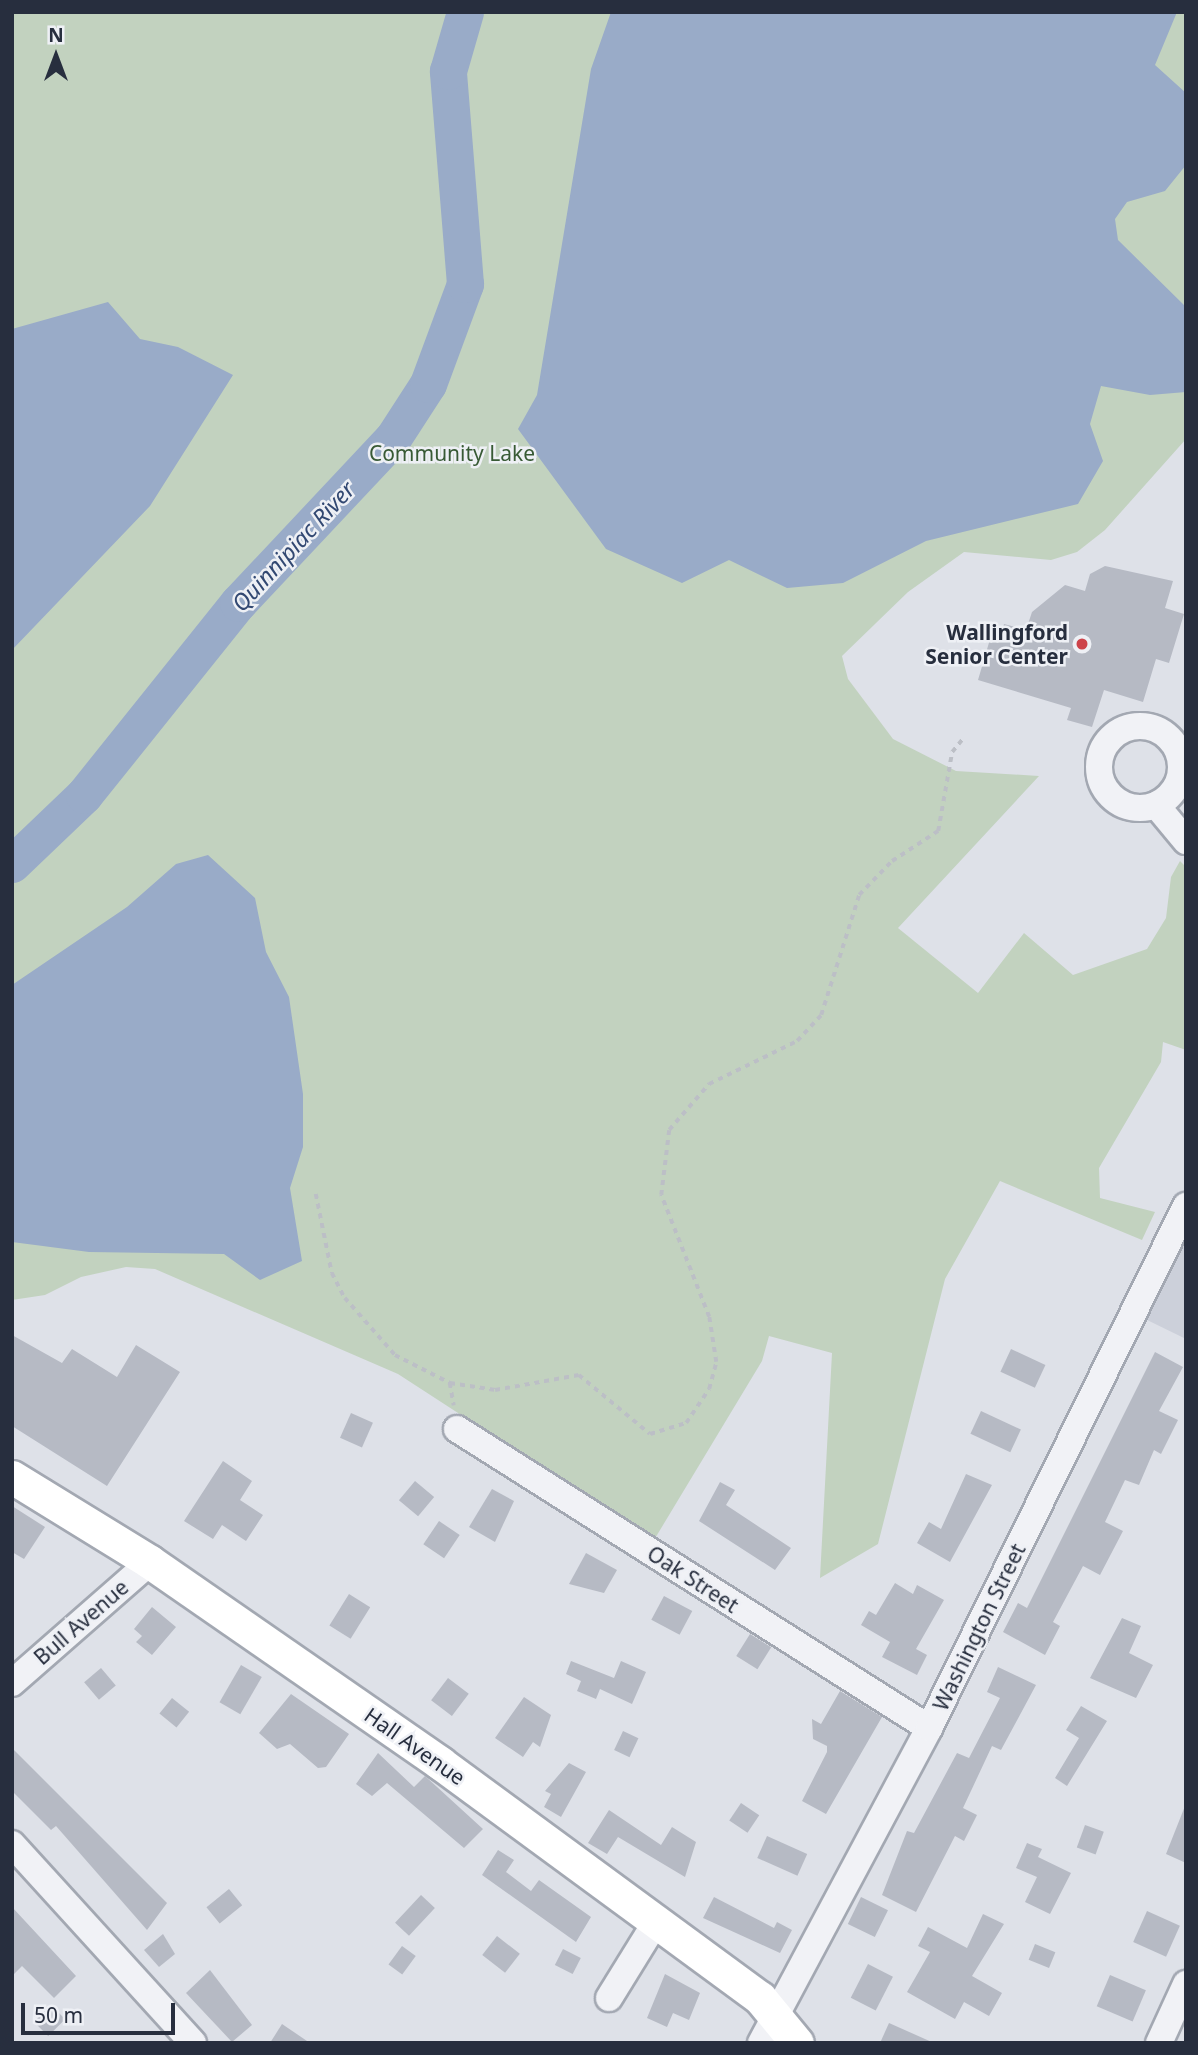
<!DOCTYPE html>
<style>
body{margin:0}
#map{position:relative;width:1198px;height:2055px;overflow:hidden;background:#dee1e8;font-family:"Noto Sans",sans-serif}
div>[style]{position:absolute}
.built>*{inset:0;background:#ccd0da}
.green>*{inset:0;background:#c2d2bf}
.water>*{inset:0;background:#99abc8}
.river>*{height:37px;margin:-18.5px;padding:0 18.5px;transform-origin:18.5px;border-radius:18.5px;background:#99abc8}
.building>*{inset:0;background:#b6bac4;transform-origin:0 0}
.path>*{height:3.5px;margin-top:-1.75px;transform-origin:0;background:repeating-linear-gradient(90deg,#bcbfc6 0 5px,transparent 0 10px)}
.roads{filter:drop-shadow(2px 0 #a3a8b2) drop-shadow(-2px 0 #a3a8b2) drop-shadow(0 2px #a3a8b2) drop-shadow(0 -2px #a3a8b2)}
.minor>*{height:26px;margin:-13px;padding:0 13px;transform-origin:13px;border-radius:13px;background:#f1f2f6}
.minor>.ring{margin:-13px;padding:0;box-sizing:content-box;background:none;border:26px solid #f1f2f6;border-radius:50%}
.major>*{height:33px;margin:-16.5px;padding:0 16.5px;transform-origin:16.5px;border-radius:16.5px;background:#fff}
.dots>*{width:19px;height:19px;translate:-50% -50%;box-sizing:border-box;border:4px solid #eef0f5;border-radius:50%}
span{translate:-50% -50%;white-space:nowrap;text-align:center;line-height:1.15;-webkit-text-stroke:5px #eef0f5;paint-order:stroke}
.park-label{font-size:21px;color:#385a35}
.poi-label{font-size:21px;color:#272e3e;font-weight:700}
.right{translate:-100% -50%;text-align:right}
.street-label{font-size:21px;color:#272e3e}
.water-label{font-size:23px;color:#324872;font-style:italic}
.frame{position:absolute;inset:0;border:14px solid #272e3e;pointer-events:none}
.north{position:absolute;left:21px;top:21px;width:70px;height:70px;-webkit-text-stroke:5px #eef0f5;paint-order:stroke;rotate:0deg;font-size:19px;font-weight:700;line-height:28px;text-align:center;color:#272e3e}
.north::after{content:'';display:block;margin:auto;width:24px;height:32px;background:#272e3e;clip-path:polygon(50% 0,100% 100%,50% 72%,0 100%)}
.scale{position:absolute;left:21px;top:2003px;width:154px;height:32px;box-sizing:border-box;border:4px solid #272e3e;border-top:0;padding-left:9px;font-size:21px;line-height:24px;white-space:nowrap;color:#272e3e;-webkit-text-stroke:5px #eef0f5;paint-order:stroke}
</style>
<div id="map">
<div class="built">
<i style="clip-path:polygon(1186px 1235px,1186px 1339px,1143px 1318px)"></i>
</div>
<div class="green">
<i style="clip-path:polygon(12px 12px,1186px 12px,1186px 439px,1105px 530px,1077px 552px,1051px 560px,964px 552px,908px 592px,842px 656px,848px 679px,893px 739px,956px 771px,1039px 776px,898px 928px,978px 993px,1024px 933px,1073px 975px,1147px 949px,1166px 918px,1171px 877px,1180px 861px,1186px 867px,1186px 1050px,1163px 1042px,1161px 1062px,1099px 1168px,1100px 1198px,1155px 1212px,1142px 1240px,1000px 1181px,945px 1279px,878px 1544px,820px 1578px,832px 1353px,769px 1336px,762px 1361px,654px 1540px,398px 1374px,155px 1269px,126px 1267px,81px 1277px,45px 1295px,12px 1300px)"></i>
</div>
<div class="water">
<i style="clip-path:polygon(611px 12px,1177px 12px,1155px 65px,1186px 93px,1186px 165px,1165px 191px,1127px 202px,1115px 219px,1118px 240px,1186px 307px,1186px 392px,1150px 395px,1101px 386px,1090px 424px,1103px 461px,1078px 504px,926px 541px,843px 583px,787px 588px,729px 560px,682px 583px,606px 549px,518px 429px,537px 395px,591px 69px)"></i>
<i style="clip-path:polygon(108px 302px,140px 339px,178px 347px,233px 375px,150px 506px,12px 650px,12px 329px)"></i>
<i style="clip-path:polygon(208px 855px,255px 898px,266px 952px,289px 997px,303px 1094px,303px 1147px,290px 1188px,302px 1261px,260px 1280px,224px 1254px,89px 1252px,12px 1242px,12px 985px,127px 907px,176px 864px)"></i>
</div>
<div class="river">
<i style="left:12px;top:864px;width:100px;rotate:-43.8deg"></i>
<i style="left:84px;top:795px;width:246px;rotate:-51.3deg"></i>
<i style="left:238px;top:603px;width:226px;rotate:-46.8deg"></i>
<i style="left:393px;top:438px;width:64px;rotate:-57.1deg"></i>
<i style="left:428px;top:384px;width:107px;rotate:-69.7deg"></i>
<i style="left:465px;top:284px;width:214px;rotate:-94.6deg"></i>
<i style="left:448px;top:71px;width:61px;rotate:-73.9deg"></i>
</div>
<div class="building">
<i style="clip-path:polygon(1105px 566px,1173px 581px,1165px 608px,1184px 614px,1169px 663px,1156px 659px,1143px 702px,1104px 690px,1092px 727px,1067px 720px,1071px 708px,978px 680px,993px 629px,1002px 632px,1004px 624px,1026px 630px,1032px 612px,1065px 585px,1085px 591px,1090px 574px)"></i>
<i style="clip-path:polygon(12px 1335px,62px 1363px,72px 1349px,117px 1377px,136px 1345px,180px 1372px,107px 1486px,12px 1426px)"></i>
<i style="left:1011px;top:1349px;width:38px;height:25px;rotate:25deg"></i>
<i style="clip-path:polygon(1155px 1352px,1183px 1367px,1159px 1411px,1178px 1420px,1161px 1454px,1154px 1450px,1139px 1485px,1125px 1480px,1105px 1522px,1123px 1531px,1100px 1575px,1083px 1566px,1053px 1622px,1060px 1626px,1045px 1655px,1003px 1632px,1018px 1603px,1027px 1608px)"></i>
<i style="left:981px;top:1411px;width:44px;height:25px;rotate:25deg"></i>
<i style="left:351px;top:1413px;width:24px;height:27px;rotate:24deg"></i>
<i style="clip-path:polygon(223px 1461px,252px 1481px,240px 1500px,263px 1515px,246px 1541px,222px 1525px,213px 1539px,184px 1521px)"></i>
<i style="clip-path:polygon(966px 1474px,992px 1485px,950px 1562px,917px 1543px,929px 1522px,941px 1529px)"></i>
<i style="left:415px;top:1481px;width:25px;height:25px;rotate:40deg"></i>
<i style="clip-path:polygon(720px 1482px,735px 1490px,726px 1505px,791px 1548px,775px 1570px,699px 1521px)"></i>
<i style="clip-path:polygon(492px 1489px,514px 1501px,495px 1542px,469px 1527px)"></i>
<i style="clip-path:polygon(12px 1506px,45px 1527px,24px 1559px,12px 1552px)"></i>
<i style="left:439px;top:1521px;width:25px;height:28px;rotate:34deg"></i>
<i style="clip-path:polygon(586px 1553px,617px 1570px,604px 1593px,569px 1584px)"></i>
<i style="clip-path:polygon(895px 1583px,913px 1594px,917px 1585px,944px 1600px,916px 1649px,927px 1655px,917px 1675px,882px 1657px,890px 1642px,861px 1625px,869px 1611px,876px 1615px)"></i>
<i style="left:349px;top:1594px;width:25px;height:37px;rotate:32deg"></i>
<i style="left:664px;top:1596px;width:32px;height:27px;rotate:28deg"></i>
<i style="clip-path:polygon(152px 1607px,176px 1627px,152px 1655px,136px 1642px,142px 1636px,134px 1629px)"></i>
<i style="clip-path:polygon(1122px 1618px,1141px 1626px,1129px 1653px,1153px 1665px,1136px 1698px,1090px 1678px)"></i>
<i style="left:750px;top:1634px;width:25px;height:26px;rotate:32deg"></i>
<i style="clip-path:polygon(571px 1661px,614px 1678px,621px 1661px,646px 1672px,632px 1704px,600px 1689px,596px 1699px,577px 1691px,581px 1681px,566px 1674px)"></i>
<i style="left:241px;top:1665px;width:24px;height:43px;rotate:30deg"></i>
<i style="clip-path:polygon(998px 1667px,1036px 1685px,1001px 1750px,992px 1746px,963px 1808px,977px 1815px,964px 1841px,955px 1836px,916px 1912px,882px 1895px,907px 1831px,914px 1833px,957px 1753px,969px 1758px,1000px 1698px,987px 1692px)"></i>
<i style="left:101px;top:1668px;width:23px;height:22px;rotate:50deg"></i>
<i style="left:448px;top:1678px;width:26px;height:28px;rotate:37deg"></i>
<i style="clip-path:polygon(840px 1691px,882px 1717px,826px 1814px,802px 1801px,827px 1752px,827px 1746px,813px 1739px,812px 1719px,821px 1724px)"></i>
<i style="clip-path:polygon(291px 1694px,349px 1734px,326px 1767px,318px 1768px,290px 1744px,277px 1749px,259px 1733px)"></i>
<i style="clip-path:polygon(524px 1697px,551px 1715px,540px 1747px,533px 1742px,523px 1757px,495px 1738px)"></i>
<i style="left:172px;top:1698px;width:22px;height:20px;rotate:39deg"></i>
<i style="clip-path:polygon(1081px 1706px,1107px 1721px,1067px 1786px,1055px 1778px,1079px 1738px,1066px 1730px)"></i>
<i style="left:623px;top:1731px;width:17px;height:21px;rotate:25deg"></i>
<i style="clip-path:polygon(12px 1748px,167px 1903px,147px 1930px,56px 1826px,51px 1830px,12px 1791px)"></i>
<i style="clip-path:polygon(378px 1753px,414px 1787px,425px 1776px,483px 1829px,464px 1848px,387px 1783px,372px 1796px,356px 1784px)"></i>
<i style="clip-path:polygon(569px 1763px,586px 1772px,561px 1817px,544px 1807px,551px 1794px,545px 1791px)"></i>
<i style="left:741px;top:1803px;width:22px;height:21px;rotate:34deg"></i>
<i style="clip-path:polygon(1185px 1806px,1186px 1807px,1186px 1863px,1166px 1854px)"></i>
<i style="clip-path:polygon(609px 1810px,661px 1845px,672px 1827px,696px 1842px,685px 1877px,618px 1837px,607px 1854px,588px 1843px)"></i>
<i style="left:1085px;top:1825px;width:20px;height:24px;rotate:20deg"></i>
<i style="left:767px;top:1836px;width:44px;height:24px;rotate:24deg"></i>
<i style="clip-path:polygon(1027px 1843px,1042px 1849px,1038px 1857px,1071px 1873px,1050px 1914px,1025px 1902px,1037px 1877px,1016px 1868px)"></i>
<i style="clip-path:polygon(498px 1850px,514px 1860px,506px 1872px,531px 1891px,539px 1880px,591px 1917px,576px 1942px,482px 1875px)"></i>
<i style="left:229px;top:1889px;width:21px;height:29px;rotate:51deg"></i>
<i style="left:421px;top:1895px;width:19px;height:38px;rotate:43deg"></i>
<i style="clip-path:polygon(714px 1897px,774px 1928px,777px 1922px,792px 1930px,780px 1953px,703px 1918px)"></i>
<i style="left:861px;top:1897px;width:30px;height:30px;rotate:26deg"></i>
<i style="clip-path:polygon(12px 1907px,76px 1976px,54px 1998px,22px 1966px,12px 1976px)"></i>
<i style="left:1147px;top:1911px;width:36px;height:34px;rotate:24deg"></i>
<i style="clip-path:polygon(983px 1914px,1004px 1924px,972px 1976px,1002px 1993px,989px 2016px,964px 2002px,955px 2019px,907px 1992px,930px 1952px,918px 1946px,928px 1927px,967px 1948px)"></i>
<i style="clip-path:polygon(163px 1934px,175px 1954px,159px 1967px,144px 1950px)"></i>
<i style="left:497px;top:1936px;width:29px;height:24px;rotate:38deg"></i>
<i style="left:1035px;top:1944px;width:22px;height:17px;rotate:22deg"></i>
<i style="left:402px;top:1946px;width:17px;height:23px;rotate:36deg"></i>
<i style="left:563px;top:1949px;width:20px;height:18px;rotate:27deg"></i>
<i style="left:868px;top:1964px;width:28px;height:38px;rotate:27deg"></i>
<i style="clip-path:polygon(210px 1970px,252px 2025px,232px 2042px,186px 1993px)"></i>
<i style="clip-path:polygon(665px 1974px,700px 1993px,689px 2020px,673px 2013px,667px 2027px,647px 2018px)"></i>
<i style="left:1110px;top:1975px;width:39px;height:34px;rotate:23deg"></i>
<i style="left:51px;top:2005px;width:20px;height:24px;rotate:45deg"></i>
<i style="clip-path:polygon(889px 2023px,934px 2043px,880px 2043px)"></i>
<i style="clip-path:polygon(282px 2024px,310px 2043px,270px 2043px)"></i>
</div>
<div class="path">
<i style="left:316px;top:1194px;width:81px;rotate:78.6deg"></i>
<i style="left:332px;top:1273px;width:28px;rotate:63deg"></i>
<i style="left:345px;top:1298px;width:76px;rotate:48.7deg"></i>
<i style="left:395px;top:1355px;width:62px;rotate:27deg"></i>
<i style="left:450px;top:1383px;width:46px;rotate:8.8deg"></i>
<i style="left:495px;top:1390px;width:85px;rotate:-10.1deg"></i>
<i style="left:579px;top:1375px;width:92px;rotate:39.7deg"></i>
<i style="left:650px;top:1434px;width:38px;rotate:-17deg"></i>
<i style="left:686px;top:1423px;width:41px;rotate:-55.9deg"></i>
<i style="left:709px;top:1389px;width:28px;rotate:-75deg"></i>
<i style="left:716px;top:1362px;width:46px;rotate:-98.8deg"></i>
<i style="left:709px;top:1317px;width:131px;rotate:-111.5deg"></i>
<i style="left:661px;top:1195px;width:65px;rotate:-83deg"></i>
<i style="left:669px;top:1130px;width:61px;rotate:-49deg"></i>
<i style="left:709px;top:1084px;width:98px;rotate:-26deg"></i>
<i style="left:797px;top:1041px;width:35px;rotate:-47deg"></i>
<i style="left:821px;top:1015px;width:126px;rotate:-72.4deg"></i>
<i style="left:859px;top:895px;width:47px;rotate:-45.9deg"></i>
<i style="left:892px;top:861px;width:55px;rotate:-33.1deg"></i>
<i style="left:938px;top:831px;width:80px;rotate:-80deg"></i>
<i style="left:952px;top:752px;width:19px;rotate:-51deg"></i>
<i style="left:450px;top:1383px;width:23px;rotate:80deg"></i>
</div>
<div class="roads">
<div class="minor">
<i class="ring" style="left:1099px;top:726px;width:56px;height:56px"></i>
<i style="left:1156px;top:805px;width:47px;rotate:50.2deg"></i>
<i style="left:457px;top:1429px;width:559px;rotate:32.35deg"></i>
<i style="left:12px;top:1683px;width:184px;rotate:-41.2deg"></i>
<i style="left:12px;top:1844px;width:269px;rotate:47.7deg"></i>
<i style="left:609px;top:1998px;width:89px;rotate:-58.3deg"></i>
<i style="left:761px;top:2043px;width:357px;rotate:-61.9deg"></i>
<i style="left:929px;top:1728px;width:582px;rotate:-63.79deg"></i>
<i style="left:1159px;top:2043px;width:65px;rotate:-65.4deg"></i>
</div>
<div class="major">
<i style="left:12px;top:1477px;width:162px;rotate:31.6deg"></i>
<i style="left:150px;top:1562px;width:353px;rotate:34.7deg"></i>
<i style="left:440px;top:1763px;width:397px;rotate:36.3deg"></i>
<i style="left:760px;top:1998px;width:58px;rotate:50.6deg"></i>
</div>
</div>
<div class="dots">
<i style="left:1082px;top:644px;background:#cd434a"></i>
</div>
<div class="park-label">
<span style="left:452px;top:453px">Community Lake</span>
</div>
<div class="poi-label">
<span class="right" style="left:1068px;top:644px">Wallingford<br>Senior Center</span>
</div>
<div class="street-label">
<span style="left:693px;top:1579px;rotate:33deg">Oak Street</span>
<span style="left:81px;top:1622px;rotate:-41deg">Bull Avenue</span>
<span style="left:979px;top:1627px;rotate:-64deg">Washington Street</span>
<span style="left:415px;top:1746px;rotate:35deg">Hall Avenue</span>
</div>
<div class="water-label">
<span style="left:293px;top:546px;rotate:-47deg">Quinnipiac River</span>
</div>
<div class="frame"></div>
<div class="north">N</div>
<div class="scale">50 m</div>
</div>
